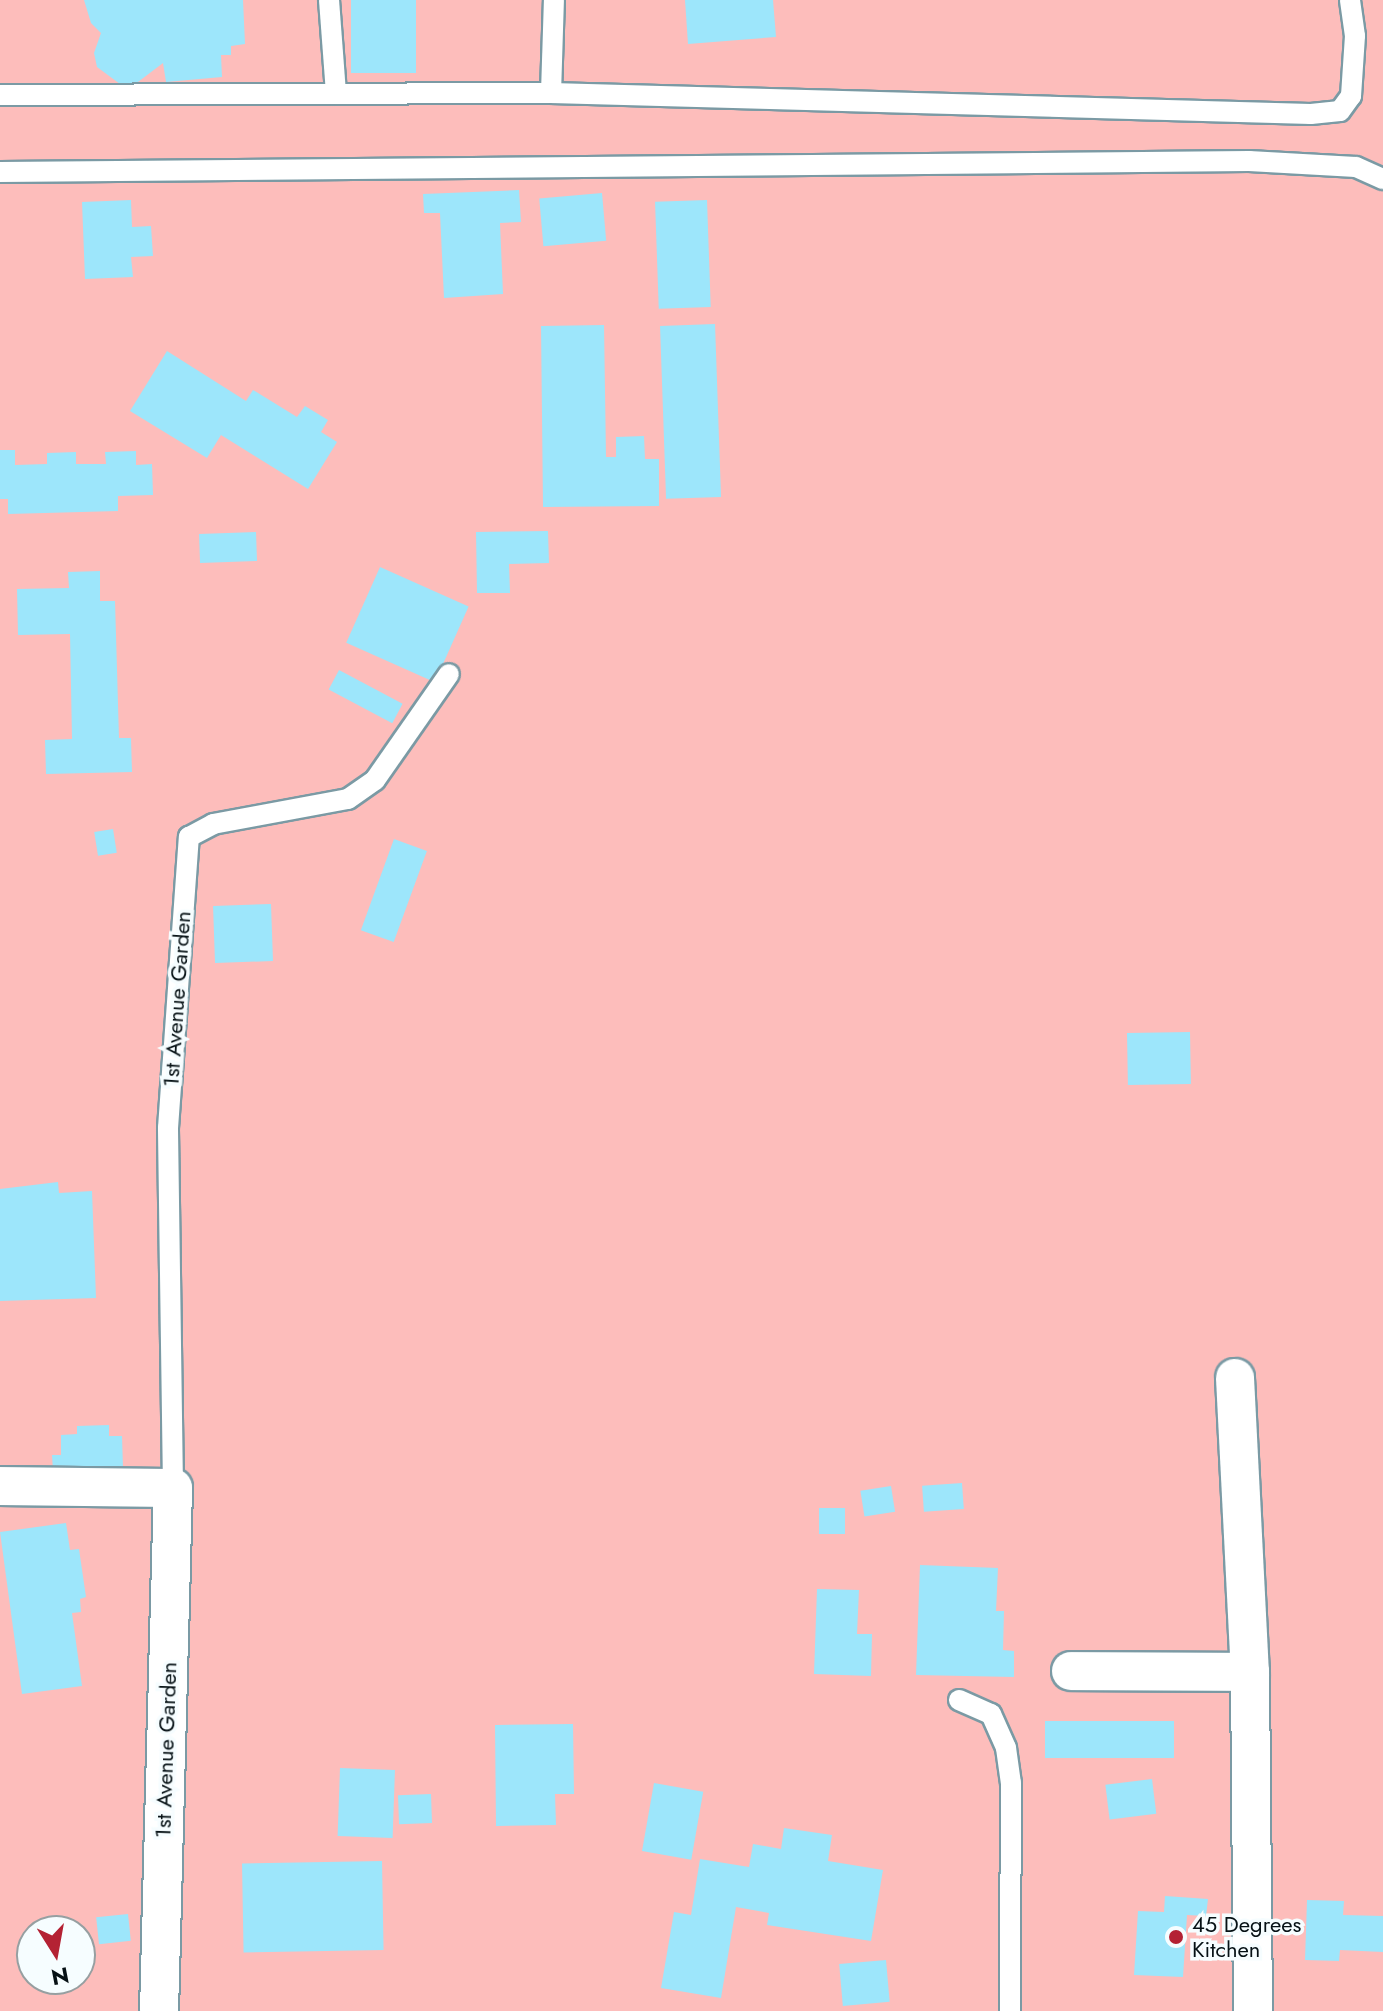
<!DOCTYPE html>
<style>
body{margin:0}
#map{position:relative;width:1383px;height:2011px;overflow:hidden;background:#f6fdff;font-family:Jost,sans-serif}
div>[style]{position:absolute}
.green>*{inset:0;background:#fdbdbb}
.building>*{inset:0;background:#9de6fb;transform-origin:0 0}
.roads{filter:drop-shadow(2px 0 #7b9aa4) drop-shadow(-2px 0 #7b9aa4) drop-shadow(0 2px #7b9aa4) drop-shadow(0 -2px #7b9aa4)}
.lane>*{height:20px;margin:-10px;padding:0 10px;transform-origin:10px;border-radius:10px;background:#fff}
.street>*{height:38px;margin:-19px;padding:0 19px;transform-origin:19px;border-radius:19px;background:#fff}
.dots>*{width:22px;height:22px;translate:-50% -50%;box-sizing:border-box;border:4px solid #f6fdff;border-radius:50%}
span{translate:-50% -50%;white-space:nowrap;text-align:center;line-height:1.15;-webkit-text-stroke:7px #f6fdff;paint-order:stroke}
.street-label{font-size:22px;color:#061115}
.poi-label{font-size:22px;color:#061115}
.left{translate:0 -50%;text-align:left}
.north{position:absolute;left:16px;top:1915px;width:80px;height:80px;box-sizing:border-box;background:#f6fdff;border:2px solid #969fa1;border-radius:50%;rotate:169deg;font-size:22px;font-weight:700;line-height:32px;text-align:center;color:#061115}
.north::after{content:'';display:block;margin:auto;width:28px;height:36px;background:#b42234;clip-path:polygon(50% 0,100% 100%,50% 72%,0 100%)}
</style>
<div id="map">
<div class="green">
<i style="clip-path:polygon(evenodd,0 0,1383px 0,1383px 2011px,0 2011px,0 0,32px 1931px,80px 1931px,80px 1979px,32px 1979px,32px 1931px)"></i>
</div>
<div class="building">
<i style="clip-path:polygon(84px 0,243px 0,245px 44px,231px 46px,231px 55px,221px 55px,222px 77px,166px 82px,163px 63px,134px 85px,120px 84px,97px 67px,94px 53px,101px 33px,91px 23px)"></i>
<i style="left:351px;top:0;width:65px;height:73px"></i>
<i style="clip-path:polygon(685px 0,773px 0,776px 37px,688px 44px)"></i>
<i style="clip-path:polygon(519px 190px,521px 222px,500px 223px,503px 294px,444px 298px,440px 213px,424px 213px,423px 194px)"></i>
<i style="left:602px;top:193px;width:48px;height:63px;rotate:85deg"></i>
<i style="clip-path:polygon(131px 200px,132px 227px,151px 226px,153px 256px,131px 257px,133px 277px,85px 279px,82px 202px)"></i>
<i style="left:707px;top:200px;width:107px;height:52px;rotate:88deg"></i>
<i style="left:715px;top:324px;width:173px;height:55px;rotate:88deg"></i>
<i style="clip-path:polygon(604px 325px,606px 457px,616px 457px,616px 437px,644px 436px,645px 459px,659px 459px,659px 506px,543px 507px,541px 326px)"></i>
<i style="clip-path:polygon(167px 351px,246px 401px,253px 390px,297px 417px,305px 406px,328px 420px,321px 432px,337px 442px,308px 489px,221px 435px,207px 458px,130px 411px)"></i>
<i style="clip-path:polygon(0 450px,15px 450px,15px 465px,47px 464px,47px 453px,76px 452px,76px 464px,106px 464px,105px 452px,136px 451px,136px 465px,152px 464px,153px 495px,118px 496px,118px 511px,8px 514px,8px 499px,0 499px)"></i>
<i style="clip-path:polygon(548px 531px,549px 563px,509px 564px,510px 593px,477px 593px,476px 532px)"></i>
<i style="left:256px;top:532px;width:29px;height:57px;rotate:88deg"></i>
<i style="left:380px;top:567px;width:97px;height:83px;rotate:24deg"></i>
<i style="clip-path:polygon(100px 571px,100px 601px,115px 601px,119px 738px,131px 738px,132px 772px,46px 774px,45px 740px,72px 739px,70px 634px,18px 635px,17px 589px,69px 588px,68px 572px)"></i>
<i style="left:339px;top:670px;width:72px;height:22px;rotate:28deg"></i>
<i style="left:113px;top:829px;width:24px;height:19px;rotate:81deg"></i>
<i style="left:394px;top:839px;width:35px;height:97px;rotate:20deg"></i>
<i style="left:271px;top:904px;width:57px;height:58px;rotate:88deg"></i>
<i style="left:1190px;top:1032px;width:52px;height:63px;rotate:89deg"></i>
<i style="clip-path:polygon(58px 1182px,59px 1193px,92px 1191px,96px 1298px,0 1301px,0 1189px)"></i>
<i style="clip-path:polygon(109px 1425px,109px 1436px,122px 1436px,123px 1468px,53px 1471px,52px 1455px,61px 1455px,61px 1435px,77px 1434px,77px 1426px)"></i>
<i style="left:962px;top:1483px;width:26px;height:40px;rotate:86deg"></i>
<i style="left:891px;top:1486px;width:26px;height:31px;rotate:81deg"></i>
<i style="left:845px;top:1508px;width:26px;height:26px;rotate:90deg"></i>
<i style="clip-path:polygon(66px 1523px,70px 1550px,79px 1549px,86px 1597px,80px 1599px,81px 1612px,72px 1613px,82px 1686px,22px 1694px,0 1532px)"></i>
<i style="clip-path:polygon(920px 1565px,998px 1568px,996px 1611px,1004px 1611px,1003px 1650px,1014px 1651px,1014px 1677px,916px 1675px)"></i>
<i style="clip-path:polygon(817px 1589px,859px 1590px,857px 1634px,872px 1634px,871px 1676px,814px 1674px)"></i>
<i style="left:1174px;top:1721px;width:37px;height:129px;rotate:90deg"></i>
<i style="clip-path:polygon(573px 1724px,574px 1794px,555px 1794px,556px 1825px,496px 1826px,495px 1725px)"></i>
<i style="left:340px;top:1768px;width:55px;height:68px;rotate:2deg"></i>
<i style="left:1152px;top:1779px;width:35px;height:47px;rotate:83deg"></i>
<i style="left:654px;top:1783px;width:50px;height:69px;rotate:10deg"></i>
<i style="left:431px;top:1794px;width:29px;height:33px;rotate:88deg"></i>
<i style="clip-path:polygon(784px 1828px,832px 1835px,828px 1861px,883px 1870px,871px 1941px,767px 1925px,769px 1913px,736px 1907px,721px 1998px,661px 1988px,674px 1912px,691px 1915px,700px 1859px,749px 1867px,753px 1844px,781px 1849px)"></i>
<i style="left:382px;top:1861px;width:89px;height:140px;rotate:89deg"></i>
<i style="clip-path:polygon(1165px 1896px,1208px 1899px,1206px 1916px,1187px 1915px,1183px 1977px,1134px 1975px,1138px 1911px,1164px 1912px)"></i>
<i style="clip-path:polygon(1307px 1900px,1344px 1901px,1343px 1915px,1383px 1916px,1383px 1952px,1340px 1950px,1339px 1961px,1305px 1960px)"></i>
<i style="left:128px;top:1914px;width:27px;height:32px;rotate:84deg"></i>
<i style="left:886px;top:1960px;width:42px;height:47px;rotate:85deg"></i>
</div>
<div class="roads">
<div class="lane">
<i style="left:329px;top:0;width:94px;rotate:85.7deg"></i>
<i style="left:551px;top:93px;width:93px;rotate:-88.2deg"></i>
<i style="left:0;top:95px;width:551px;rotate:-0.21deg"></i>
<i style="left:551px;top:93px;width:760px;rotate:1.58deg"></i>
<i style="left:1311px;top:114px;width:29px;rotate:-6deg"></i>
<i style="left:1340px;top:111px;width:19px;rotate:-54deg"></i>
<i style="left:1351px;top:96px;width:60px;rotate:-86.2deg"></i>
<i style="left:1355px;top:36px;width:36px;rotate:-98deg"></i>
<i style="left:0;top:172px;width:1249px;rotate:-0.5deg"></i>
<i style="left:1249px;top:161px;width:107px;rotate:3.2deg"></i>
<i style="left:1356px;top:167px;width:30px;rotate:24deg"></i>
<i style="left:173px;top:1488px;width:360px;rotate:-90.8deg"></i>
<i style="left:168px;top:1128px;width:292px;rotate:-85.9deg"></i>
<i style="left:189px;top:837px;width:27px;rotate:-28deg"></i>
<i style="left:213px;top:824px;width:137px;rotate:-10.5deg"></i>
<i style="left:348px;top:799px;width:33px;rotate:-35deg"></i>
<i style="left:375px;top:780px;width:129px;rotate:-55.1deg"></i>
<i style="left:959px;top:1700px;width:35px;rotate:24deg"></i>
<i style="left:991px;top:1714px;width:37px;rotate:66deg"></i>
<i style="left:1006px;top:1748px;width:35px;rotate:82deg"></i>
<i style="left:1011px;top:1783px;width:228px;rotate:90.3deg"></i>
</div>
<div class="street">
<i style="left:1235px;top:1378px;width:294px;rotate:87.1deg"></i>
<i style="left:0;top:1486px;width:173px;rotate:0.7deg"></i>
<i style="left:173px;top:1488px;width:523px;rotate:91.53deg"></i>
<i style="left:1071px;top:1671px;width:179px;rotate:0.3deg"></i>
<i style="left:1250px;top:1672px;width:339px;rotate:89.5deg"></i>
</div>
</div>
<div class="dots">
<i style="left:1176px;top:1937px;background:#b42234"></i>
</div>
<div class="street-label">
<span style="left:177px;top:999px;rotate:-86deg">1st Avenue Garden</span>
<span style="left:166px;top:1750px;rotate:-88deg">1st Avenue Garden</span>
</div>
<div class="poi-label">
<span class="left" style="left:1192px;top:1937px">45 Degrees<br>Kitchen</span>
</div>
<div class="north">N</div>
</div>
